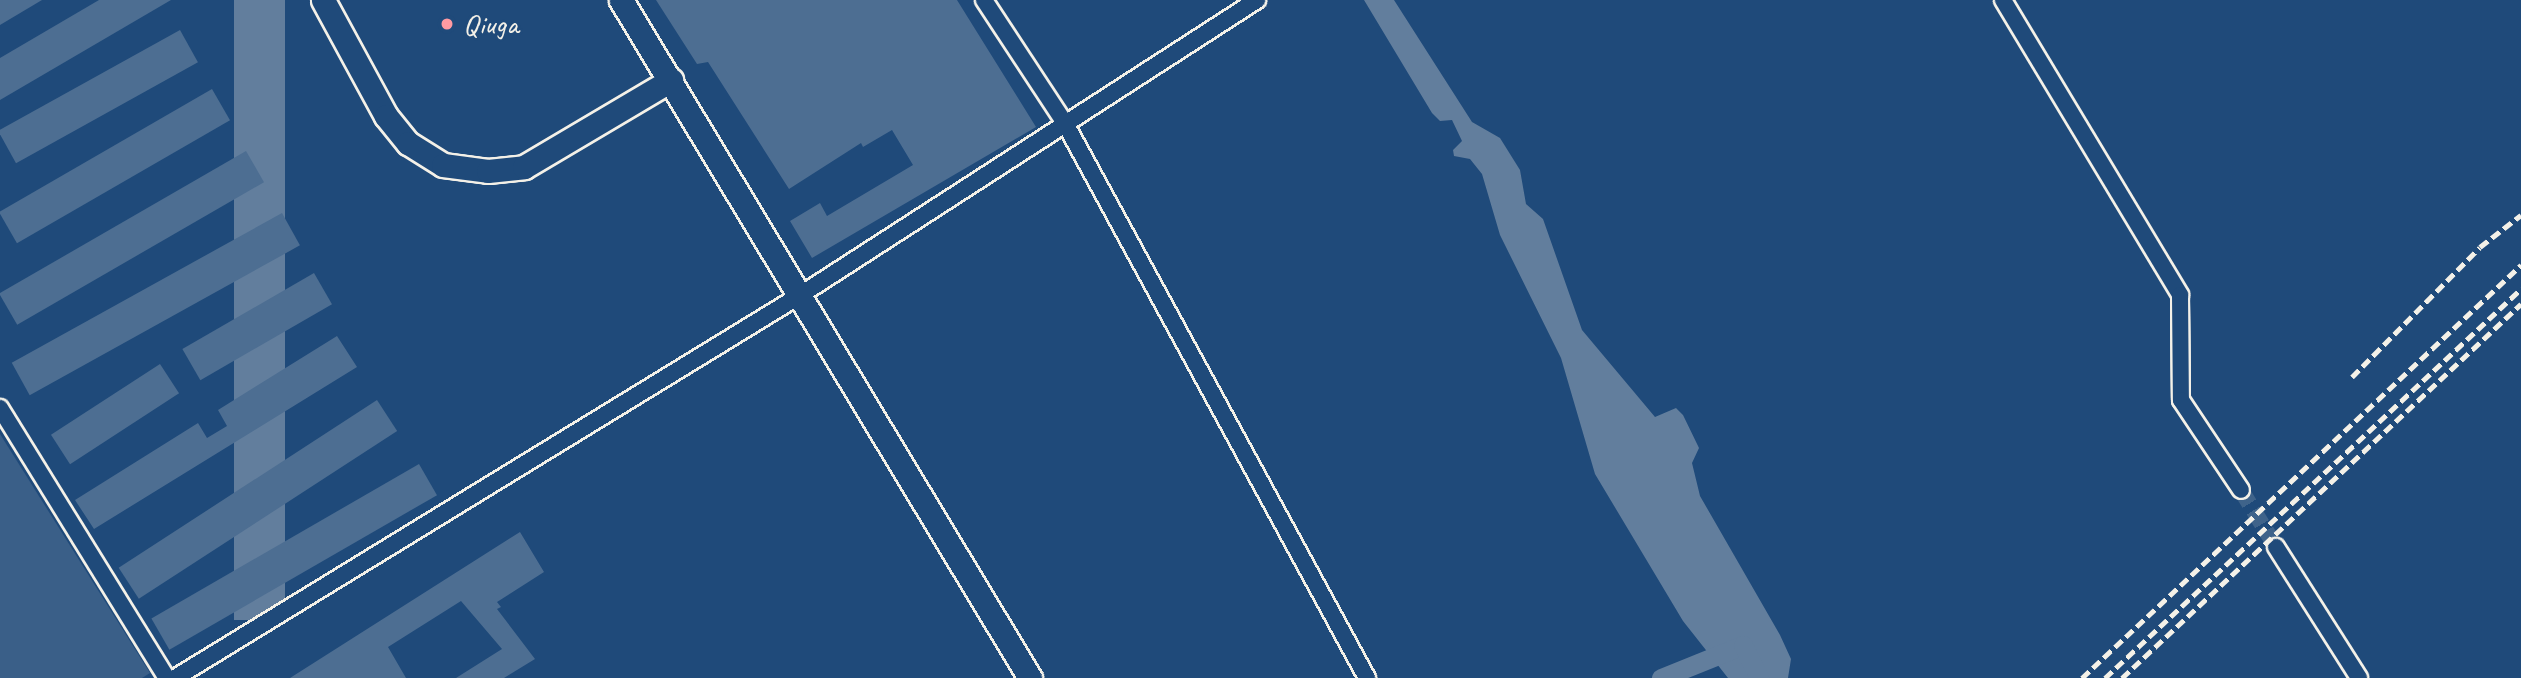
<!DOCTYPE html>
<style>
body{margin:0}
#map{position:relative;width:2521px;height:678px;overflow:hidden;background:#1f4a7a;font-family:Caveat,sans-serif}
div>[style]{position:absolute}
.green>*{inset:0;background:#3a5f88}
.water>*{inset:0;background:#627e9d;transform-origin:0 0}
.canal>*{height:19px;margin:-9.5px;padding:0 9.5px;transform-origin:9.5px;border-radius:9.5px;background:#627e9d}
.building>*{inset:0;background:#4d6e92;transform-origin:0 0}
.street-tunnel>*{height:16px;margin-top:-8px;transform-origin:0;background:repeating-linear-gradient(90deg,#3f638a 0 16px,transparent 0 24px)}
.roads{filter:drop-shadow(2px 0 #f4f1e8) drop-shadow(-2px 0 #f4f1e8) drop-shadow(0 2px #f4f1e8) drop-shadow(0 -2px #f4f1e8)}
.street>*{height:16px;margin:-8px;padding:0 8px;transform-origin:8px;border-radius:8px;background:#1f4a7a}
.secondary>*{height:23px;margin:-11.5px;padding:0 11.5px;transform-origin:11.5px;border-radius:11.5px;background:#1f4a7a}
.rail>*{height:5px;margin-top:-2.5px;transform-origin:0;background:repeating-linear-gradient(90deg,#f4f1e8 0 10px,transparent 0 15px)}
.dots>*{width:19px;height:19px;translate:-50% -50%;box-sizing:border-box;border:4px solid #1f4a7a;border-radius:50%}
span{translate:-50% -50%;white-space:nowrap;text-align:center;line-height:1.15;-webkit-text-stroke:5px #1f4a7a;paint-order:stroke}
.poi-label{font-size:30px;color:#f4f1e8}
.left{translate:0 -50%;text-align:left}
</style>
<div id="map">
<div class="green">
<i style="clip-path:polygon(0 434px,150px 673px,142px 678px,0 678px)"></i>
</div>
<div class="water">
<i style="left:234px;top:0;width:51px;height:620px"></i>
<i style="clip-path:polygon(1364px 0,1394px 0,1472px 122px,1500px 138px,1520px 170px,1526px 204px,1543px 219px,1582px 330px,1655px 417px,1676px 408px,1683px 415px,1699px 448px,1692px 463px,1700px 496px,1780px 635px,1791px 659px,1788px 678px,1728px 678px,1683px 621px,1595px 474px,1561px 358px,1500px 235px,1482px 174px,1470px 159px,1454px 156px,1453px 150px,1462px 141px,1452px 120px,1440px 121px,1432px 113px)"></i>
</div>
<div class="canal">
<i style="left:1661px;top:678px;width:88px;rotate:-21.9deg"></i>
<i style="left:1743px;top:645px;width:37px;rotate:64deg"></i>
</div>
<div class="building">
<i style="clip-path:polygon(0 0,42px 0,0 25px)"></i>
<i style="clip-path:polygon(99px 0,171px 0,0 100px,0 58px)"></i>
<i style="clip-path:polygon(656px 0,957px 0,1036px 127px,812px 258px,790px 221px,820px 203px,827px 216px,913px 165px,892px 130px,863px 147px,861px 143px,789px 189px,708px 62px,697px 64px)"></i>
<i style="left:180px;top:30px;width:37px;height:208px;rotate:61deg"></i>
<i style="left:212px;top:89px;width:36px;height:246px;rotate:60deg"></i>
<i style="left:246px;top:151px;width:36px;height:285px;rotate:60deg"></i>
<i style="left:282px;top:213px;width:37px;height:309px;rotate:61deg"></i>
<i style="left:314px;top:273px;width:36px;height:152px;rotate:60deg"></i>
<i style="clip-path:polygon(337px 336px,357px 367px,94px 529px,75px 500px,198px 423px,207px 438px,227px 426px,218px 410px)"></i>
<i style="left:160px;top:364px;width:35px;height:130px;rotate:57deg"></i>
<i style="left:377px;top:400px;width:37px;height:308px;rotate:57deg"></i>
<i style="left:419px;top:464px;width:36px;height:309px;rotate:60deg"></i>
<i style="clip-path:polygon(520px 532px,544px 572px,497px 602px,501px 607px,497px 609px,535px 659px,504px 678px,456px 678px,502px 649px,461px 601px,388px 647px,406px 678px,290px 678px)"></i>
</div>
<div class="street-tunnel">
<i style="left:2241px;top:490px;width:67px;rotate:58.4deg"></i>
</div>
<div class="roads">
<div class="street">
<i style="left:984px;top:0;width:149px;rotate:56.7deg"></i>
<i style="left:1066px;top:125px;width:630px;rotate:61.44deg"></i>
<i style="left:2003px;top:0;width:344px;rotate:59deg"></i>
<i style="left:2180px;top:295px;width:105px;rotate:89.5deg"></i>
<i style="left:2181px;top:400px;width:108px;rotate:56.3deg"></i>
<i style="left:0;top:408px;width:317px;rotate:58.3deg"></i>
<i style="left:2276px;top:547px;width:155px;rotate:57.6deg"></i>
<i style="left:175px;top:678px;width:735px;rotate:-31.48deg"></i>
<i style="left:802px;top:294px;width:542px;rotate:-32.87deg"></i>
</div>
<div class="secondary">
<i style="left:323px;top:0;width:132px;rotate:61.5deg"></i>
<i style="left:386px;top:116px;width:35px;rotate:51deg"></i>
<i style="left:408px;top:143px;width:41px;rotate:32.2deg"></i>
<i style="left:443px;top:165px;width:45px;rotate:7.6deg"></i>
<i style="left:488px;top:171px;width:36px;rotate:-6deg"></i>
<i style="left:524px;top:167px;width:171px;rotate:-30.6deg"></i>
<i style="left:621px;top:0;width:792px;rotate:58.9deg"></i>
</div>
</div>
<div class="rail">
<i style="left:2352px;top:377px;width:182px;rotate:-45.4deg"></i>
<i style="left:2480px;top:247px;width:52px;rotate:-38deg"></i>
<i style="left:2082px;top:678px;width:603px;rotate:-43.25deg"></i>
<i style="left:2105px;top:678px;width:570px;rotate:-43.08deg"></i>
<i style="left:2122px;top:678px;width:547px;rotate:-43.15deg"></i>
</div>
<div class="dots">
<i style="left:447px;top:24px;background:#ff9aa2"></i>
</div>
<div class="poi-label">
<span class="left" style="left:463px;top:24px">Qiuga</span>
</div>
</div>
